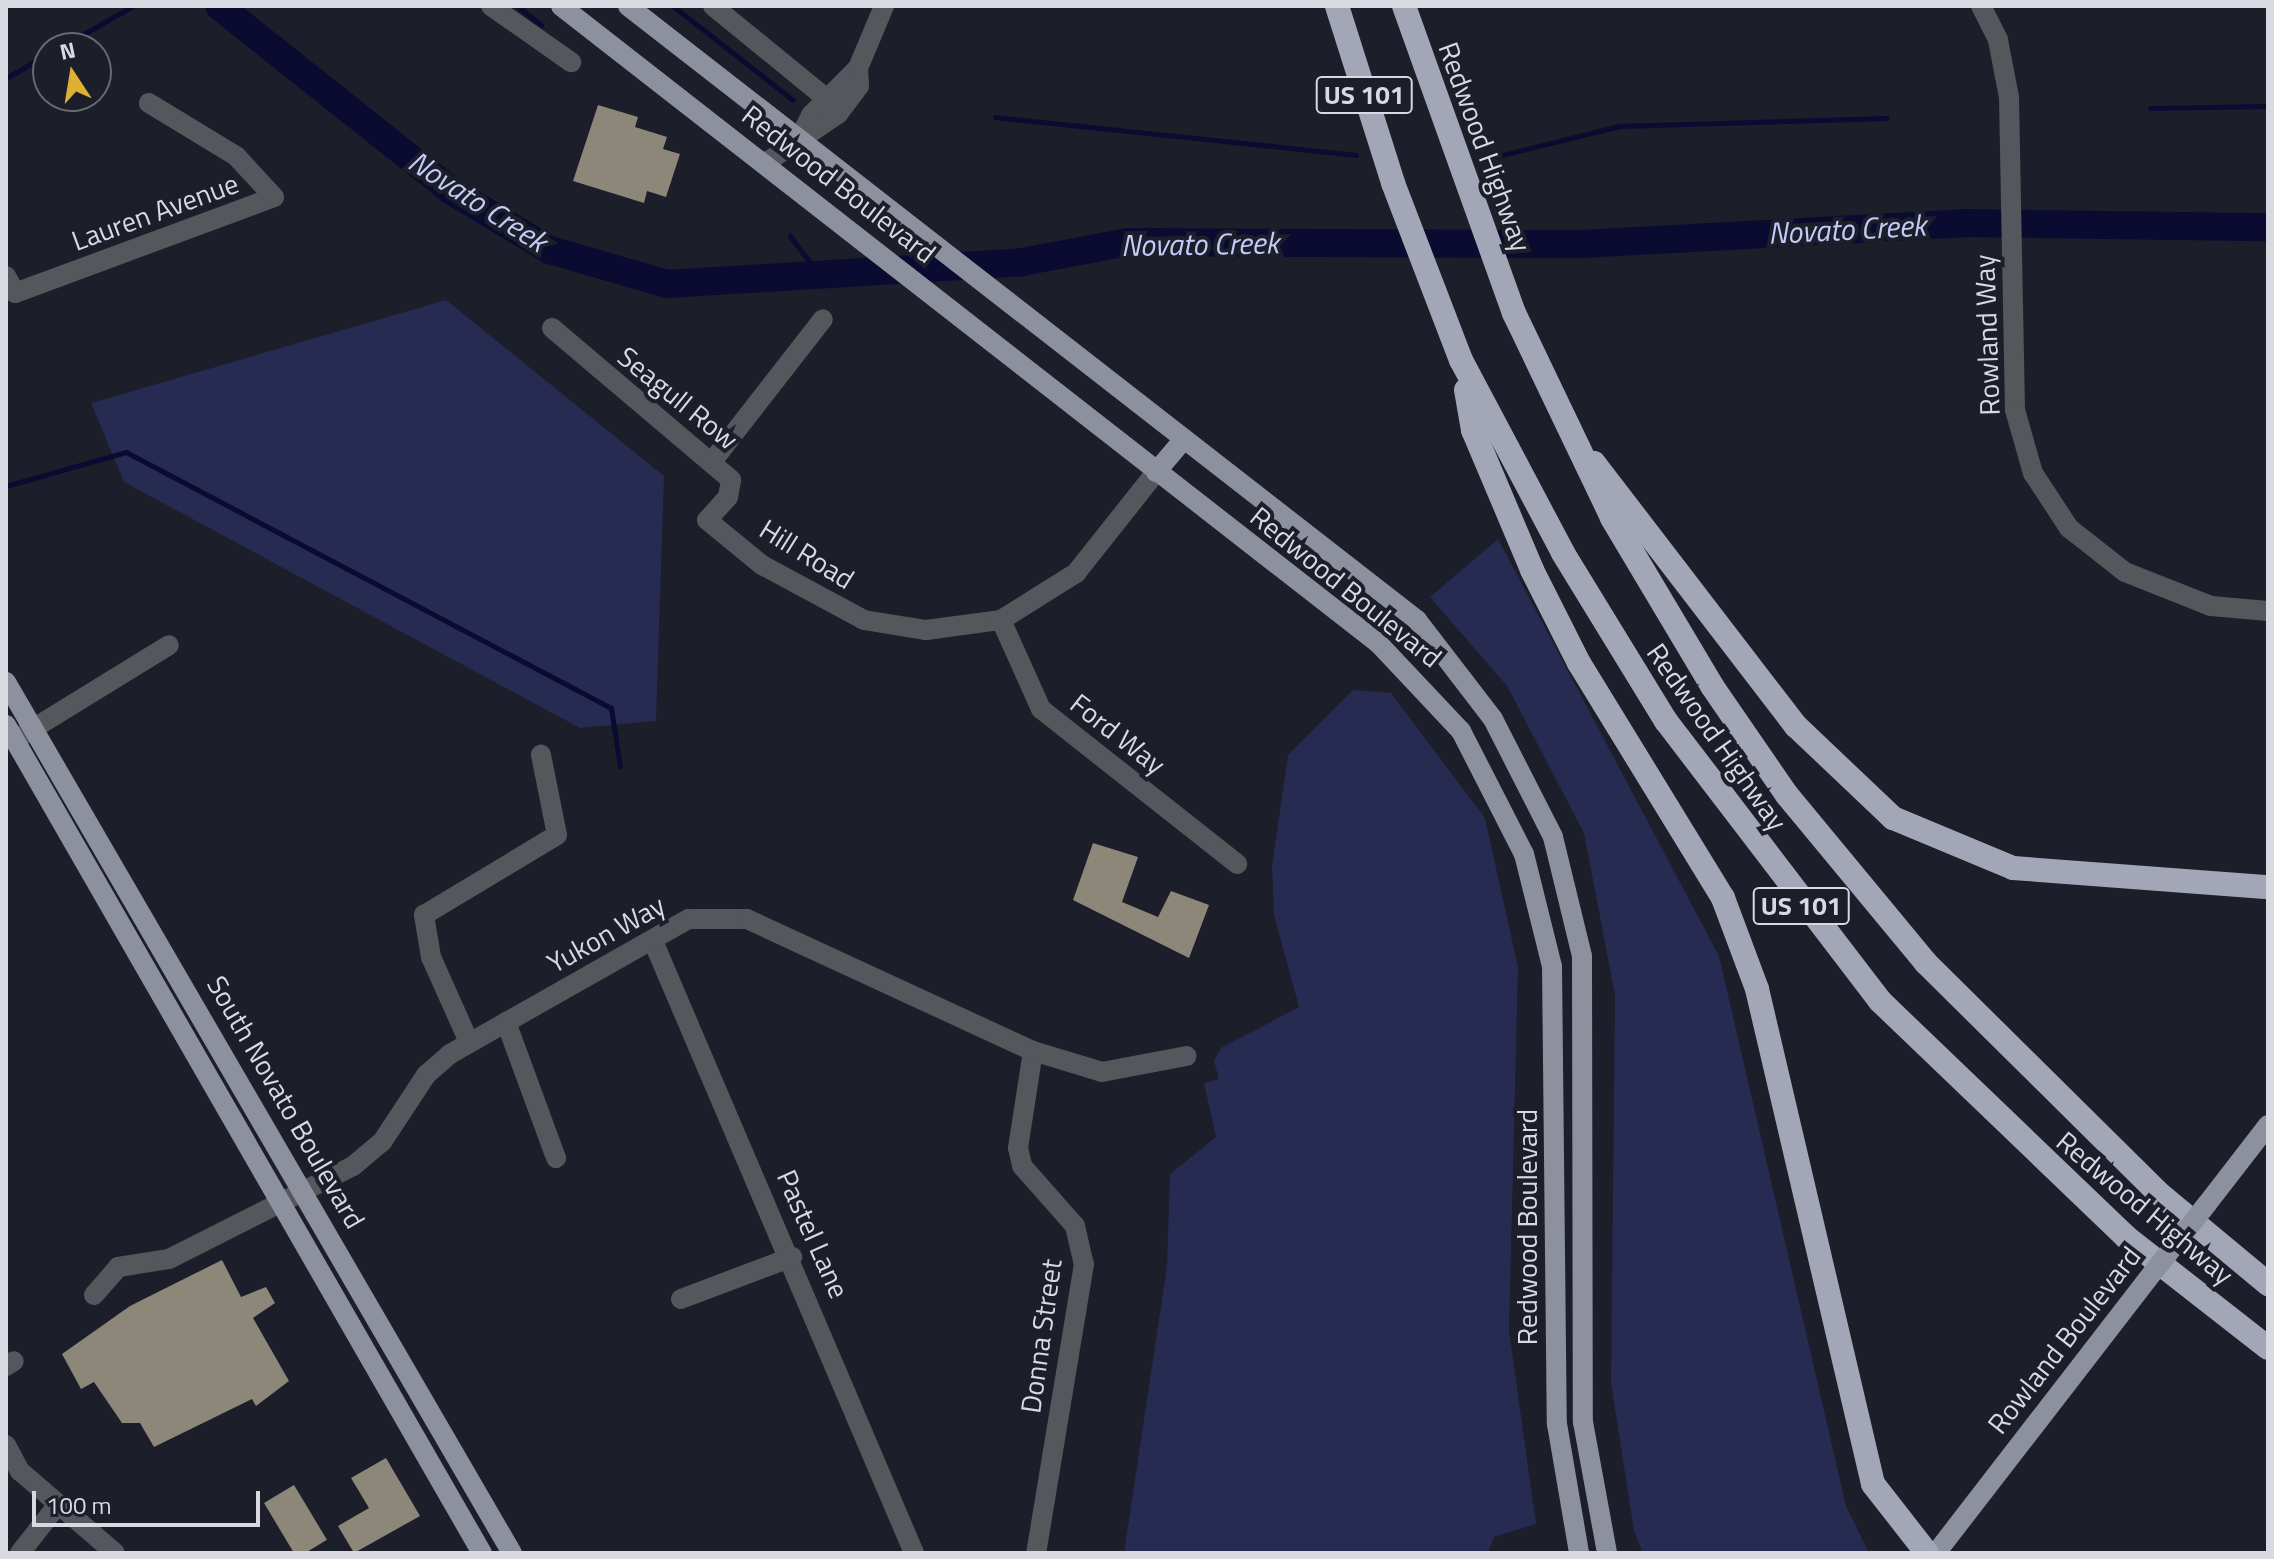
<!DOCTYPE html>
<style>
body{margin:0}
#map{position:relative;width:2274px;height:1559px;overflow:hidden;background:#1c1e2a;font-family:"Titillium Web",sans-serif}
div>[style]{position:absolute}
.green>*{inset:0;background:#272a51}
.stream>*{height:5px;margin:-2.5px;padding:0 2.5px;transform-origin:2.5px;border-radius:2.5px;background:#0b0a31}
.river>*{height:28px;margin:-14px;padding:0 14px;transform-origin:14px;border-radius:14px;background:#0b0a31}
.building>*{inset:0;background:#8d8779;transform-origin:0 0}
.minor>*{height:20px;margin:-10px;padding:0 10px;transform-origin:10px;border-radius:10px;background:#56575d}
.major>*{height:20px;margin:-10px;padding:0 10px;transform-origin:10px;border-radius:10px;background:#8d909d}
.highway>*{height:24px;margin:-12px;padding:0 12px;transform-origin:12px;border-radius:12px;background:#a3a6b6}
.major-bridge>*{height:20px;margin:-10px;padding:0 10px;transform-origin:10px;border-radius:10px;background:#8d909d}
span{translate:-50% -50%;white-space:nowrap;text-align:center;line-height:1.15;-webkit-text-stroke:8px #1c1e2a;paint-order:stroke}
.shield-label span{padding:2px 6px;background:#1c1e2a;border:2px solid;border-radius:6px;-webkit-text-stroke-width:0}
.shield-label{font-size:26px;color:#d8d9e1;font-weight:700}
.street-label{font-size:28px;color:#d8d9e1}
.water-label{font-size:30px;color:#c4cbf8;font-style:italic}
.frame{position:absolute;inset:0;border:8px solid #d8d9e1;pointer-events:none}
.north{position:absolute;left:32px;top:32px;width:80px;height:80px;box-sizing:border-box;background:#1c1e2a;border:2px solid #676973;border-radius:50%;rotate:348deg;font-size:22px;font-weight:700;line-height:32px;text-align:center;color:#d8d9e1}
.north::after{content:'';display:block;margin:auto;width:28px;height:36px;background:#dfb133;clip-path:polygon(50% 0,100% 100%,50% 72%,0 100%)}
.scale{position:absolute;left:32px;top:1491px;width:228px;height:36px;box-sizing:border-box;border:4px solid #d8d9e1;border-top:0;padding-left:10px;font-size:24px;line-height:28px;white-space:nowrap;color:#d8d9e1;-webkit-text-stroke:6px #1c1e2a;paint-order:stroke}
</style>
<div id="map">
<div class="green">
<i style="clip-path:polygon(446px 300px,664px 476px,656px 721px,580px 728px,124px 482px,91px 403px)"></i>
<i style="clip-path:polygon(1498px 539px,1719px 956px,1846px 1506px,1869px 1553px,1643px 1553px,1634px 1531px,1611px 1383px,1615px 995px,1584px 833px,1507px 686px,1430px 597px)"></i>
<i style="clip-path:polygon(1353px 690px,1391px 693px,1485px 818px,1518px 967px,1509px 1330px,1536px 1524px,1494px 1537px,1488px 1553px,1124px 1553px,1167px 1266px,1170px 1174px,1216px 1137px,1204px 1083px,1219px 1079px,1214px 1061px,1221px 1048px,1299px 1007px,1274px 915px,1272px 866px,1288px 755px)"></i>
</div>
<div class="stream">
<i style="left:517px;top:6px;width:31px;rotate:38deg"></i>
<i style="left:673px;top:6px;width:152px;rotate:38.1deg"></i>
<i style="left:59px;top:48px;width:85px;rotate:-29.6deg"></i>
<i style="left:6px;top:78px;width:48px;rotate:-29.7deg"></i>
<i style="left:2150px;top:108px;width:118px;rotate:-1deg"></i>
<i style="left:995px;top:117px;width:363px;rotate:6deg"></i>
<i style="left:1490px;top:158px;width:133px;rotate:-13.9deg"></i>
<i style="left:1619px;top:126px;width:268px;rotate:-1.7deg"></i>
<i style="left:790px;top:236px;width:50px;rotate:53.1deg"></i>
<i style="left:6px;top:486px;width:125px;rotate:-15.8deg"></i>
<i style="left:126px;top:452px;width:548px;rotate:27.83deg"></i>
<i style="left:611px;top:708px;width:59px;rotate:81.2deg"></i>
</div>
<div class="river">
<i style="left:219px;top:6px;width:295px;rotate:38.5deg"></i>
<i style="left:450px;top:190px;width:117px;rotate:31deg"></i>
<i style="left:550px;top:250px;width:122px;rotate:16.2deg"></i>
<i style="left:667px;top:284px;width:356px;rotate:-3.5deg"></i>
<i style="left:1022px;top:262px;width:108px;rotate:-10.7deg"></i>
<i style="left:1128px;top:242px;width:453px;rotate:0.3deg"></i>
<i style="left:1581px;top:244px;width:383px;rotate:-3.1deg"></i>
<i style="left:1963px;top:223px;width:305px;rotate:0.8deg"></i>
</div>
<div class="building">
<i style="clip-path:polygon(598px 105px,638px 117px,635px 127px,667px 137px,663px 149px,680px 154px,666px 197px,647px 191px,644px 203px,573px 181px)"></i>
<i style="clip-path:polygon(1093px 843px,1138px 857px,1122px 902px,1158px 917px,1171px 891px,1209px 905px,1189px 958px,1073px 900px)"></i>
<i style="clip-path:polygon(222px 1260px,241px 1297px,266px 1287px,275px 1303px,253px 1318px,289px 1381px,256px 1406px,252px 1399px,154px 1447px,140px 1423px,122px 1423px,94px 1382px,81px 1389px,62px 1354px,130px 1306px)"></i>
<i style="clip-path:polygon(386px 1458px,420px 1516px,354px 1553px,338px 1526px,369px 1508px,351px 1478px)"></i>
<i style="left:294px;top:1485px;width:64px;height:35px;rotate:59deg"></i>
</div>
<div class="minor">
<i style="left:491px;top:6px;width:98px;rotate:35deg"></i>
<i style="left:713px;top:6px;width:147px;rotate:39.2deg"></i>
<i style="left:1981px;top:6px;width:38px;rotate:63deg"></i>
<i style="left:1998px;top:40px;width:58px;rotate:79.1deg"></i>
<i style="left:2009px;top:97px;width:313px;rotate:88.9deg"></i>
<i style="left:2015px;top:410px;width:66px;rotate:74.1deg"></i>
<i style="left:2033px;top:473px;width:66px;rotate:56.8deg"></i>
<i style="left:2069px;top:528px;width:71px;rotate:38.2deg"></i>
<i style="left:2125px;top:572px;width:92px;rotate:21.6deg"></i>
<i style="left:2211px;top:606px;width:57px;rotate:5deg"></i>
<i style="left:800px;top:137px;width:25px;rotate:-63deg"></i>
<i style="left:811px;top:115px;width:66px;rotate:-45deg"></i>
<i style="left:767px;top:162px;width:86px;rotate:-34.1deg"></i>
<i style="left:838px;top:114px;width:35px;rotate:-53deg"></i>
<i style="left:859px;top:86px;width:18px;rotate:-93deg"></i>
<i style="left:858px;top:68px;width:67px;rotate:-67.2deg"></i>
<i style="left:6px;top:276px;width:19px;rotate:62deg"></i>
<i style="left:15px;top:293px;width:276px;rotate:-20.3deg"></i>
<i style="left:274px;top:197px;width:56px;rotate:-132.8deg"></i>
<i style="left:236px;top:156px;width:102px;rotate:-148.7deg"></i>
<i style="left:552px;top:328px;width:235px;rotate:40.3deg"></i>
<i style="left:731px;top:480px;width:17px;rotate:100deg"></i>
<i style="left:728px;top:497px;width:31px;rotate:132deg"></i>
<i style="left:707px;top:520px;width:71px;rotate:39.3deg"></i>
<i style="left:762px;top:565px;width:116px;rotate:28.3deg"></i>
<i style="left:864px;top:620px;width:63px;rotate:9.2deg"></i>
<i style="left:926px;top:630px;width:76px;rotate:-7.6deg"></i>
<i style="left:1001px;top:620px;width:89px;rotate:-32.1deg"></i>
<i style="left:1076px;top:573px;width:129px;rotate:-51.6deg"></i>
<i style="left:714px;top:459px;width:177px;rotate:-52.1deg"></i>
<i style="left:1001px;top:620px;width:98px;rotate:65.8deg"></i>
<i style="left:1041px;top:709px;width:250px;rotate:38.3deg"></i>
<i style="left:18px;top:738px;width:177px;rotate:-31.6deg"></i>
<i style="left:653px;top:941px;width:665px;rotate:66.9deg"></i>
<i style="left:506px;top:1022px;width:145px;rotate:69.8deg"></i>
<i style="left:469px;top:1042px;width:93px;rotate:-114.1deg"></i>
<i style="left:431px;top:957px;width:43px;rotate:-99.5deg"></i>
<i style="left:424px;top:915px;width:155px;rotate:-31deg"></i>
<i style="left:557px;top:835px;width:82px;rotate:-101.3deg"></i>
<i style="left:1033px;top:1051px;width:98px;rotate:98.8deg"></i>
<i style="left:1018px;top:1148px;width:18px;rotate:77deg"></i>
<i style="left:1022px;top:1166px;width:80px;rotate:48.5deg"></i>
<i style="left:1075px;top:1226px;width:39px;rotate:77deg"></i>
<i style="left:1084px;top:1264px;width:293px;rotate:99.4deg"></i>
<i style="left:94px;top:1295px;width:37px;rotate:-49deg"></i>
<i style="left:118px;top:1267px;width:52px;rotate:-8.9deg"></i>
<i style="left:169px;top:1259px;width:206px;rotate:-26.8deg"></i>
<i style="left:353px;top:1166px;width:38px;rotate:-40deg"></i>
<i style="left:382px;top:1142px;width:80px;rotate:-56.7deg"></i>
<i style="left:426px;top:1075px;width:32px;rotate:-41deg"></i>
<i style="left:450px;top:1054px;width:274px;rotate:-29.5deg"></i>
<i style="left:689px;top:919px;width:58px"></i>
<i style="left:747px;top:919px;width:315px;rotate:24.8deg"></i>
<i style="left:1033px;top:1051px;width:72px;rotate:16.9deg"></i>
<i style="left:1102px;top:1072px;width:86px;rotate:-10.7deg"></i>
<i style="left:681px;top:1299px;width:119px;rotate:-20.7deg"></i>
<i style="left:6px;top:1366px;width:9px;rotate:-32deg"></i>
<i style="left:6px;top:1445px;width:30px;rotate:62deg"></i>
<i style="left:20px;top:1471px;width:125px;rotate:40.8deg"></i>
<i style="left:20px;top:1553px;width:58px;rotate:-52deg"></i>
</div>
<div class="major">
<i style="left:561px;top:6px;width:1037px;rotate:37.95deg"></i>
<i style="left:1379px;top:644px;width:120px;rotate:46.7deg"></i>
<i style="left:1461px;top:731px;width:138px;rotate:62.9deg"></i>
<i style="left:1524px;top:854px;width:115px;rotate:76deg"></i>
<i style="left:1552px;top:966px;width:458px;rotate:89.4deg"></i>
<i style="left:1557px;top:1424px;width:131px;rotate:80.3deg"></i>
<i style="left:628px;top:6px;width:1000px;rotate:37.89deg"></i>
<i style="left:1417px;top:620px;width:125px;rotate:52.5deg"></i>
<i style="left:1493px;top:719px;width:132px;rotate:63deg"></i>
<i style="left:1553px;top:837px;width:122px;rotate:76.3deg"></i>
<i style="left:1582px;top:956px;width:466px;rotate:89.9deg"></i>
<i style="left:1583px;top:1422px;width:133px;rotate:79.6deg"></i>
<i style="left:1156px;top:472px;width:43px;rotate:-49.7deg"></i>
<i style="left:6px;top:682px;width:1007px;rotate:59.85deg"></i>
<i style="left:6px;top:725px;width:955px;rotate:60.11deg"></i>
<i style="left:2207px;top:1204px;width:100px;rotate:-52.3deg"></i>
<i style="left:1936px;top:1553px;width:358px;rotate:-52.3deg"></i>
</div>
<div class="highway">
<i style="left:1337px;top:6px;width:186px;rotate:72.4deg"></i>
<i style="left:1393px;top:183px;width:190px;rotate:69deg"></i>
<i style="left:1461px;top:360px;width:218px;rotate:62.1deg"></i>
<i style="left:1563px;top:553px;width:197px;rotate:58.5deg"></i>
<i style="left:1666px;top:721px;width:352px;rotate:52.6deg"></i>
<i style="left:1880px;top:1001px;width:341px;rotate:43.8deg"></i>
<i style="left:2126px;top:1237px;width:180px;rotate:38deg"></i>
<i style="left:1404px;top:6px;width:326px;rotate:70.3deg"></i>
<i style="left:1514px;top:313px;width:227px;rotate:64.4deg"></i>
<i style="left:1612px;top:518px;width:196px;rotate:59.2deg"></i>
<i style="left:1712px;top:686px;width:132px;rotate:55.5deg"></i>
<i style="left:1787px;top:795px;width:218px;rotate:50.4deg"></i>
<i style="left:1926px;top:963px;width:324px;rotate:44.7deg"></i>
<i style="left:2156px;top:1191px;width:146px;rotate:39.7deg"></i>
<i style="left:1466px;top:390px;width:41px;rotate:80.1deg"></i>
<i style="left:1473px;top:430px;width:152px;rotate:67.1deg"></i>
<i style="left:1532px;top:570px;width:104px;rotate:63.2deg"></i>
<i style="left:1579px;top:663px;width:276px;rotate:58.5deg"></i>
<i style="left:1723px;top:898px;width:97px;rotate:69.5deg"></i>
<i style="left:1757px;top:989px;width:508px;rotate:76.81deg"></i>
<i style="left:1873px;top:1484px;width:88px;rotate:52deg"></i>
<i style="left:1594px;top:463px;width:332px;rotate:52.5deg"></i>
<i style="left:1796px;top:726px;width:134px;rotate:43.5deg"></i>
<i style="left:1893px;top:818px;width:130px;rotate:22.6deg"></i>
<i style="left:2013px;top:868px;width:256px;rotate:4.3deg"></i>
</div>
<div class="major-bridge">
<i style="left:2155px;top:1270px;width:84px;rotate:-51.8deg"></i>
</div>
<div class="shield-label">
<span style="left:1364px;top:95px">US 101</span>
<span style="left:1801px;top:906px">US 101</span>
</div>
<div class="street-label">
<span style="left:1485px;top:147px;rotate:70deg">Redwood Highway</span>
<span style="left:839px;top:184px;rotate:38deg">Redwood Boulevard</span>
<span style="left:155px;top:212px;rotate:-20deg">Lauren Avenue</span>
<span style="left:1987px;top:335px;rotate:-92deg">Rowland Way</span>
<span style="left:678px;top:398px;rotate:39deg">Seagull Row</span>
<span style="left:807px;top:554px;rotate:32deg">Hill Road</span>
<span style="left:1346px;top:587px;rotate:39deg">Redwood Boulevard</span>
<span style="left:1118px;top:734px;rotate:38deg">Ford Way</span>
<span style="left:1717px;top:737px;rotate:55deg">Redwood Highway</span>
<span style="left:606px;top:934px;rotate:-29deg">Yukon Way</span>
<span style="left:286px;top:1102px;rotate:60deg">South Novato Boulevard</span>
<span style="left:2145px;top:1208px;rotate:40deg">Redwood Highway</span>
<span style="left:1527px;top:1227px;rotate:-90deg">Redwood Boulevard</span>
<span style="left:813px;top:1234px;rotate:66deg">Pastel Lane</span>
<span style="left:1041px;top:1336px;rotate:-82deg">Donna Street</span>
<span style="left:2064px;top:1340px;rotate:-52deg">Rowland Boulevard</span>
</div>
<div class="water-label">
<span style="left:478px;top:201px;rotate:33deg">Novato Creek</span>
<span style="left:1847px;top:229px;rotate:-3deg">Novato Creek</span>
<span style="left:1200px;top:244px;rotate:-1deg">Novato Creek</span>
</div>
<div class="frame"></div>
<div class="north">N</div>
<div class="scale">100 m</div>
</div>
